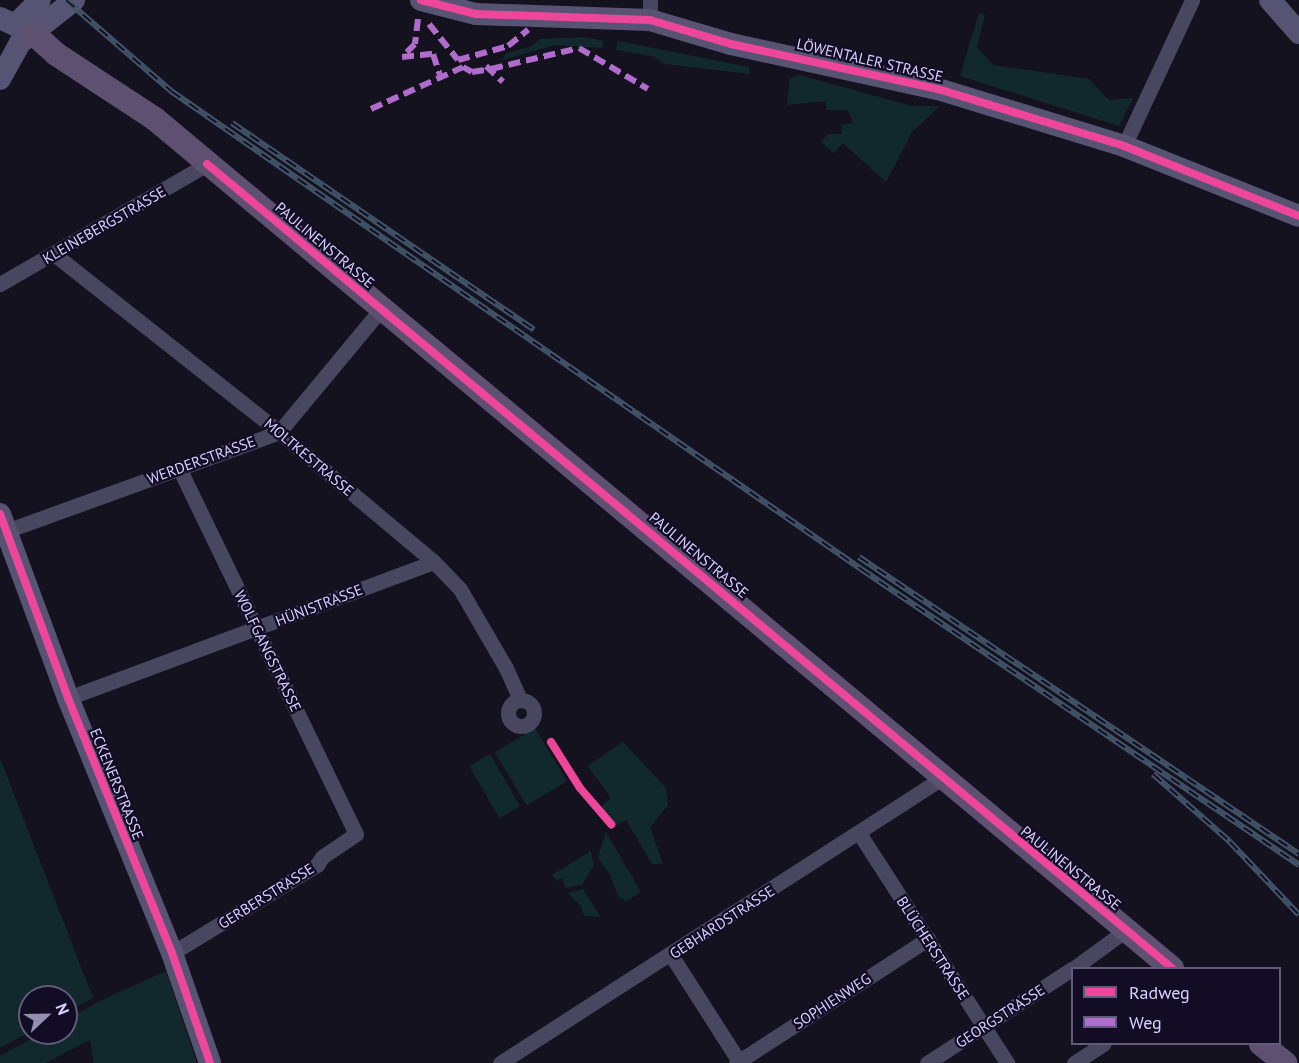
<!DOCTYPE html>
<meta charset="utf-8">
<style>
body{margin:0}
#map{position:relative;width:1299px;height:1063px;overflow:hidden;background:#15121f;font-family:"PT Sans",sans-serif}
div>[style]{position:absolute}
.green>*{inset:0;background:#11292c;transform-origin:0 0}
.street>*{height:15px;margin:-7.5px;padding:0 7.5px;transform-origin:7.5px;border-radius:7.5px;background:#494760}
.street>.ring{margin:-7.5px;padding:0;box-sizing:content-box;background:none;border:15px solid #494760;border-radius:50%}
.secondary>*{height:22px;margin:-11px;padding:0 11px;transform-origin:11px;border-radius:11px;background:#565373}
.primary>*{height:24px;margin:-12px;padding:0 12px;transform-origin:12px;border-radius:12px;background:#5e5071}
.rail>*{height:6px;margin-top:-3px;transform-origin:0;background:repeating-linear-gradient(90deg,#120d24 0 11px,#42556a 0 22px);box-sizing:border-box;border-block:2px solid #42556a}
.quiet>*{height:6px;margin-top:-3px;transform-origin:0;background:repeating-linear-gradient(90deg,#b06ccc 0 12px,transparent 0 18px)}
.cycleway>*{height:8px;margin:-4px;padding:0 4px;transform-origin:4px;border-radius:4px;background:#ed469a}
span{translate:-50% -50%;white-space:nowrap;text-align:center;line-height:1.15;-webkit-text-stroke:4.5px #120d24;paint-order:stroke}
.street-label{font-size:15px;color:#d8d0ff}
.legend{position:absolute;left:1071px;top:967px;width:210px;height:78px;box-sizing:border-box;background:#120d24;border:2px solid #615b7c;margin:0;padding:8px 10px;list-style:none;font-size:18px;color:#d8d0ff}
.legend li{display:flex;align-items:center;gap:12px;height:30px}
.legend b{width:30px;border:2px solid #615b7c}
.north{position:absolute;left:18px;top:985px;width:60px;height:60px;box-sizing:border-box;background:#120d24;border:2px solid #615b7c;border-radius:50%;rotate:68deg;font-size:16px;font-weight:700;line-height:24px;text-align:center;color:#d8d0ff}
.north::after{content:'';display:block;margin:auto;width:21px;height:27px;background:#948eb1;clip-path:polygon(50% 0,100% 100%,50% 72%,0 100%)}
</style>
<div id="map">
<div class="green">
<i style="clip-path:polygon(979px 13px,985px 14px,977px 47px,993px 65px,1089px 79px,1109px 100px,1133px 98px,1119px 126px,960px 76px)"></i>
<i style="clip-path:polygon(584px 37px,604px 41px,602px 48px,555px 45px,503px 60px,505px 54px,532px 46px,540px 39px)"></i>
<i style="clip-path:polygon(618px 41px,749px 67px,750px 74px,665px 64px,653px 56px,616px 50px)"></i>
<i style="clip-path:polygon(799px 75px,912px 106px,940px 106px,912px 132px,886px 182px,843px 143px,833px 153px,821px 142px,828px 134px,842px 134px,841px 125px,853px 123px,848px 110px,827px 110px,825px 101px,787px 105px,790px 79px)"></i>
<i style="left:535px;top:728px;width:62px;height:47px;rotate:59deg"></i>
<i style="clip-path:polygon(623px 742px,666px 788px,668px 805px,650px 827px,663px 864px,652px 864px,626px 820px,616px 825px,601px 807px,611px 798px,588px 766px)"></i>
<i style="left:490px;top:754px;width:60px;height:24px;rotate:60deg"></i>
<i style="clip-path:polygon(0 758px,93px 998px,66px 1013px,66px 997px,30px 997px,30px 1032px,0 1048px)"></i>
<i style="clip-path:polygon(606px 832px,641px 892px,626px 901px,618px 897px,610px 875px,598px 858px)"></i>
<i style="clip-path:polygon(591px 851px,594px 865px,582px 885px,566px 888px,562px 878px,558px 880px,560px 884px,552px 875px)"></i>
<i style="clip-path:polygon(583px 889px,600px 916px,598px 917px,584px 916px,581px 906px,568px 893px)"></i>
<i style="clip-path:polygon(166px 971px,197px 1063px,94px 1063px,90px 1040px,45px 1063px,0 1063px,0 1056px,42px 1033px,66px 1033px,66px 1020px,100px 1001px)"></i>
</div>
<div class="street">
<i style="left:650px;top:20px;width:20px;rotate:-90deg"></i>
<i style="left:1124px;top:146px;width:161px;rotate:-65deg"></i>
<i style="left:54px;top:254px;width:287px;rotate:38.3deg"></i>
<i style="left:279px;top:432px;width:202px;rotate:40deg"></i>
<i style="left:434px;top:562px;width:37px;rotate:46deg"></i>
<i style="left:460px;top:589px;width:91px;rotate:59.8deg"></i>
<i style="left:506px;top:668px;width:34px;rotate:66deg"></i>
<i style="left:0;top:284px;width:239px;rotate:-30.1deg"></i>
<i style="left:6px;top:531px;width:290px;rotate:-19.9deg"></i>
<i style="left:279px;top:432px;width:160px;rotate:-50.3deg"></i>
<i style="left:68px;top:698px;width:390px;rotate:-20.4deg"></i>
<i class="ring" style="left:508px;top:700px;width:11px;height:11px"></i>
<i style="left:859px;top:833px;width:274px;rotate:57.2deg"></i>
<i style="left:172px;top:953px;width:170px;rotate:-31.3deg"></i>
<i style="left:317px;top:865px;width:9px;rotate:-58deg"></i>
<i style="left:322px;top:857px;width:41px;rotate:-34.1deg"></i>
<i style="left:356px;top:834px;width:407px;rotate:-115.8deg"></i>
<i style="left:671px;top:955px;width:128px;rotate:57.4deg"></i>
<i style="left:1074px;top:968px;width:64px;rotate:-36.2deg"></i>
<i style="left:500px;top:1063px;width:526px;rotate:-32.81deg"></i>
<i style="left:736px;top:1063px;width:229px;rotate:-32.9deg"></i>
<i style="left:927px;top:1063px;width:173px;rotate:-33deg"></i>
<i style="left:1074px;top:1063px;width:35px;rotate:-33deg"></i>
</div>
<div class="secondary">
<i style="left:421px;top:0;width:57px;rotate:14.3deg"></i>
<i style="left:476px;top:14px;width:174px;rotate:2deg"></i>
<i style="left:650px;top:20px;width:84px;rotate:16.5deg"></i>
<i style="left:731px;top:44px;width:212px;rotate:12.3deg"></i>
<i style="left:938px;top:89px;width:195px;rotate:17deg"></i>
<i style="left:1124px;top:146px;width:188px;rotate:21.8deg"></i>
<i style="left:1270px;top:0;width:44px;rotate:48.7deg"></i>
<i style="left:0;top:18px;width:38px;rotate:25deg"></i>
<i style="left:15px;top:25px;width:35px;rotate:-45deg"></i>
<i style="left:0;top:79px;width:41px;rotate:-60.9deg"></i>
<i style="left:20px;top:43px;width:69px;rotate:-38.5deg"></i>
<i style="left:0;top:514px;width:196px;rotate:69.7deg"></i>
<i style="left:68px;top:698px;width:275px;rotate:67.8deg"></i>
<i style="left:172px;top:953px;width:116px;rotate:70.9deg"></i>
</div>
<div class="primary">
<i style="left:34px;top:34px;width:30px;rotate:42deg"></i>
<i style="left:56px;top:54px;width:118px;rotate:33.3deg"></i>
<i style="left:155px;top:119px;width:1325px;rotate:39.86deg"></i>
<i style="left:1261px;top:1044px;width:31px;rotate:38deg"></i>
</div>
<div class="rail">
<i style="left:66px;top:0;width:139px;rotate:40.9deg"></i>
<i style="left:171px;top:91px;width:839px;rotate:34.71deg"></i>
<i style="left:861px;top:569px;width:529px;rotate:34.05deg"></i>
<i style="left:232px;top:123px;width:366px;rotate:34.4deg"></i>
<i style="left:859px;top:557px;width:531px;rotate:34.02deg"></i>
<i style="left:1153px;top:774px;width:103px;rotate:41.4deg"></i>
<i style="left:1230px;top:842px;width:100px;rotate:46.6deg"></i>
</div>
<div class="quiet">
<i style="left:418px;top:19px;width:25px;rotate:97deg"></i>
<i style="left:415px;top:44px;width:18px;rotate:135deg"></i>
<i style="left:402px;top:57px;width:31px;rotate:-6deg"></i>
<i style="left:433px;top:54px;width:22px;rotate:72deg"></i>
<i style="left:429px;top:24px;width:46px;rotate:51.1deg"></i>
<i style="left:458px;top:60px;width:52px;rotate:-15.6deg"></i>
<i style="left:508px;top:46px;width:26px;rotate:-39deg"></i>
<i style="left:486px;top:66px;width:23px;rotate:43deg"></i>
<i style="left:371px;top:109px;width:101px;rotate:-24.5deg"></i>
<i style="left:463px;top:67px;width:10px;rotate:29deg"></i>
<i style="left:472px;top:72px;width:19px;rotate:-9deg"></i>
<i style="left:491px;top:69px;width:90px;rotate:-13.4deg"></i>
<i style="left:579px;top:48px;width:80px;rotate:30.7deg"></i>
</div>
<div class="cycleway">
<i style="left:421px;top:0;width:57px;rotate:14.3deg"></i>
<i style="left:476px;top:14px;width:174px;rotate:2deg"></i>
<i style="left:650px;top:20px;width:84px;rotate:16.5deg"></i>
<i style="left:731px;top:44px;width:212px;rotate:12.3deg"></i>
<i style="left:938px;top:89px;width:195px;rotate:17deg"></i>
<i style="left:1124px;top:146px;width:188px;rotate:21.8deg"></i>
<i style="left:207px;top:164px;width:1256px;rotate:39.8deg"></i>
<i style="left:0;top:514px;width:196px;rotate:69.7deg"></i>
<i style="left:68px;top:698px;width:275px;rotate:67.8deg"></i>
<i style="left:172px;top:953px;width:116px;rotate:70.9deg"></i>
<i style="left:551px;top:742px;width:54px;rotate:57.8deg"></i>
<i style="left:580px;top:788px;width:48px;rotate:49.3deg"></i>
</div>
<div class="street-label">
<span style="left:870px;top:60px;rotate:13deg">LÖWENTALER STRASSE</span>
<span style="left:104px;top:225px;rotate:-30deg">KLEINEBERGSTRASSE</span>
<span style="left:325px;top:245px;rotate:40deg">PAULINENSTRASSE</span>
<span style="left:309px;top:457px;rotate:40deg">MOLTKESTRASSE</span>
<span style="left:201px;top:460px;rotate:-20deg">WERDERSTRASSE</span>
<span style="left:699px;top:555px;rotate:40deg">PAULINENSTRASSE</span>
<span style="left:319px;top:605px;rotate:-21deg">HÜNISTRASSE</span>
<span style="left:268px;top:651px;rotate:64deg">WOLFGANGSTRASSE</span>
<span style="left:117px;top:784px;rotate:68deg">ECKENERSTRASSE</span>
<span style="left:1071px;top:868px;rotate:39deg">PAULINENSTRASSE</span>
<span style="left:266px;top:896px;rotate:-32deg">GERBERSTRASSE</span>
<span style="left:722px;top:922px;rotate:-33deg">GEBHARDSTRASSE</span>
<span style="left:933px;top:948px;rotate:57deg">BLÜCHERSTRASSE</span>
<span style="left:832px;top:1001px;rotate:-33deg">SOPHIENWEG</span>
<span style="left:1000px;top:1016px;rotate:-33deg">GEORGSTRASSE</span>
</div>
<ul class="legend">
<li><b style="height:8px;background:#ed469a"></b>Radweg</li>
<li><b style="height:8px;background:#b06ccc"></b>Weg</li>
</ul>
<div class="north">N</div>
</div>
